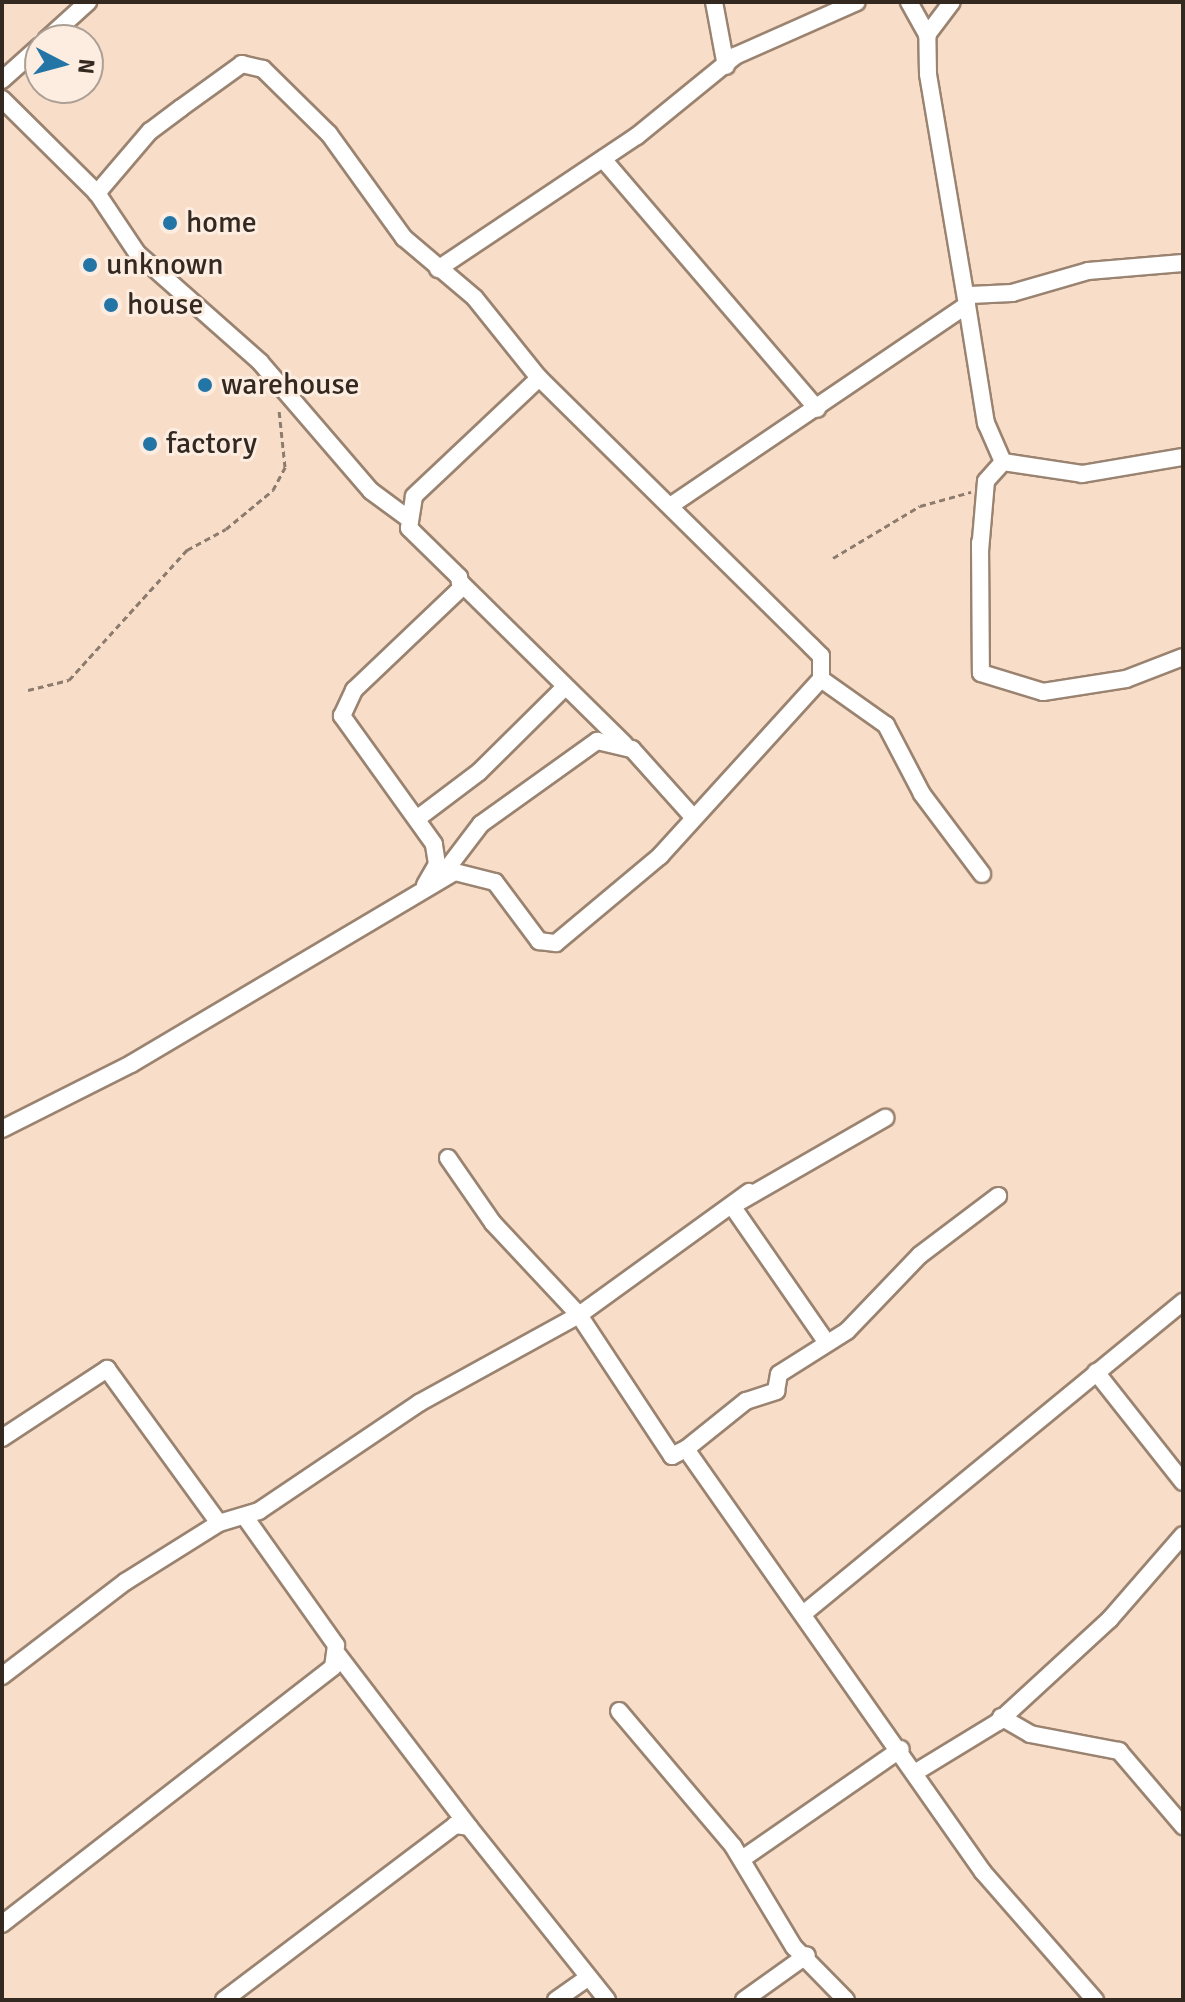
<!DOCTYPE html>
<style>
body{margin:0}
#map{position:relative;width:1185px;height:2002px;overflow:hidden;background:#f8dec9;font-family:Signika,sans-serif}
div>[style]{position:absolute}
.path>*{height:3px;margin-top:-1.5px;transform-origin:0;background:repeating-linear-gradient(90deg,#8d7c6e 0 6px,transparent 0 10px)}
.roads{filter:drop-shadow(2px 0 #9a8370) drop-shadow(-2px 0 #9a8370) drop-shadow(0 2px #9a8370) drop-shadow(0 -2px #9a8370)}
.street>*{height:16px;margin:-8px;padding:0 8px;transform-origin:8px;border-radius:8px;background:#fff}
.dots>*{width:22px;height:22px;translate:-50% -50%;box-sizing:border-box;border:4px solid #fdede1;border-radius:50%}
span{translate:-50% -50%;white-space:nowrap;text-align:center;line-height:1.15;-webkit-text-stroke:6px #fdede1;paint-order:stroke}
.poi-label{font-size:30px;color:#332921}
.left{translate:0 -50%;text-align:left}
.frame{position:absolute;inset:0;border:4px solid #332921;pointer-events:none}
.north{position:absolute;left:24px;top:24px;width:80px;height:80px;box-sizing:border-box;background:#fdede1;border:2px solid #ac9f94;border-radius:50%;rotate:96deg;font-size:22px;font-weight:700;line-height:32px;text-align:center;color:#332921}
.north::after{content:'';display:block;margin:auto;width:28px;height:36px;background:#2375a6;clip-path:polygon(50% 0,100% 100%,50% 72%,0 100%)}
</style>
<div id="map">
<div class="path">
<i style="left:833px;top:558px;width:101px;rotate:-30.9deg"></i>
<i style="left:920px;top:506px;width:53px;rotate:-15.4deg"></i>
<i style="left:28px;top:690px;width:42px;rotate:-13.7deg"></i>
<i style="left:69px;top:680px;width:176px;rotate:-47.8deg"></i>
<i style="left:187px;top:550px;width:44px;rotate:-28.3deg"></i>
<i style="left:226px;top:529px;width:61px;rotate:-39.7deg"></i>
<i style="left:273px;top:490px;width:26px;rotate:-62deg"></i>
<i style="left:285px;top:467px;width:57px;rotate:-96deg"></i>
</div>
<div class="roads">
<div class="street">
<i style="left:714px;top:2px;width:65px;rotate:79.4deg"></i>
<i style="left:909px;top:2px;width:38px;rotate:61deg"></i>
<i style="left:46px;top:40px;width:57px;rotate:-42.1deg"></i>
<i style="left:2px;top:80px;width:51px;rotate:-41.8deg"></i>
<i style="left:2px;top:99px;width:134px;rotate:44.7deg"></i>
<i style="left:97px;top:193px;width:72px;rotate:56.3deg"></i>
<i style="left:137px;top:253px;width:164px;rotate:41.5deg"></i>
<i style="left:260px;top:362px;width:170px;rotate:49.3deg"></i>
<i style="left:371px;top:491px;width:47px;rotate:36.4deg"></i>
<i style="left:603px;top:159px;width:329px;rotate:49.4deg"></i>
<i style="left:438px;top:269px;width:239px;rotate:-33.8deg"></i>
<i style="left:637px;top:136px;width:127px;rotate:-39.2deg"></i>
<i style="left:735px;top:56px;width:133px;rotate:-23.9deg"></i>
<i style="left:970px;top:295px;width:42px;rotate:-2.7deg"></i>
<i style="left:1012px;top:293px;width:79px;rotate:-16.1deg"></i>
<i style="left:1088px;top:271px;width:95px;rotate:-4.8deg"></i>
<i style="left:967px;top:305px;width:120px;rotate:80.9deg"></i>
<i style="left:986px;top:423px;width:43px;rotate:66.4deg"></i>
<i style="left:673px;top:504px;width:355px;rotate:-34.1deg"></i>
<i style="left:967px;top:305px;width:234px;rotate:-99.6deg"></i>
<i style="left:928px;top:74px;width:39px;rotate:-91deg"></i>
<i style="left:927px;top:35px;width:41px;rotate:-52.9deg"></i>
<i style="left:980px;top:542px;width:131px;rotate:89.6deg"></i>
<i style="left:981px;top:673px;width:65px;rotate:17deg"></i>
<i style="left:1043px;top:692px;width:84px;rotate:-8.9deg"></i>
<i style="left:1126px;top:679px;width:61px;rotate:-21.1deg"></i>
<i style="left:980px;top:551px;width:70px;rotate:-85.1deg"></i>
<i style="left:986px;top:481px;width:25px;rotate:-48deg"></i>
<i style="left:1003px;top:462px;width:80px;rotate:8.6deg"></i>
<i style="left:1082px;top:474px;width:102px;rotate:-9.6deg"></i>
<i style="left:460px;top:582px;width:231px;rotate:44.6deg"></i>
<i style="left:821px;top:679px;width:80px;rotate:35.3deg"></i>
<i style="left:886px;top:725px;width:78px;rotate:62.4deg"></i>
<i style="left:922px;top:794px;width:100px;rotate:53.1deg"></i>
<i style="left:418px;top:818px;width:76px;rotate:-37deg"></i>
<i style="left:479px;top:772px;width:118px;rotate:-44.7deg"></i>
<i style="left:443px;top:874px;width:63px;rotate:-52.8deg"></i>
<i style="left:481px;top:824px;width:143px;rotate:-35.6deg"></i>
<i style="left:597px;top:741px;width:36px;rotate:13deg"></i>
<i style="left:632px;top:749px;width:91px;rotate:48.1deg"></i>
<i style="left:425px;top:885px;width:24px;rotate:-60deg"></i>
<i style="left:437px;top:864px;width:20px;rotate:-99deg"></i>
<i style="left:434px;top:844px;width:158px;rotate:-125.7deg"></i>
<i style="left:342px;top:716px;width:29px;rotate:-65deg"></i>
<i style="left:354px;top:690px;width:148px;rotate:-43.6deg"></i>
<i style="left:461px;top:588px;width:11px;rotate:-100deg"></i>
<i style="left:459px;top:577px;width:70px;rotate:-135.6deg"></i>
<i style="left:409px;top:528px;width:32px;rotate:-81deg"></i>
<i style="left:414px;top:496px;width:172px;rotate:-43.3deg"></i>
<i style="left:2px;top:1129px;width:144px;rotate:-26.7deg"></i>
<i style="left:131px;top:1064px;width:377px;rotate:-30.7deg"></i>
<i style="left:455px;top:872px;width:41px;rotate:14deg"></i>
<i style="left:495px;top:882px;width:74px;rotate:53.3deg"></i>
<i style="left:539px;top:941px;width:17px;rotate:7deg"></i>
<i style="left:556px;top:943px;width:136px;rotate:-39.9deg"></i>
<i style="left:660px;top:856px;width:239px;rotate:-47.7deg"></i>
<i style="left:821px;top:679px;width:23px;rotate:-90deg"></i>
<i style="left:821px;top:656px;width:14px;rotate:-135deg"></i>
<i style="left:811px;top:646px;width:382px;rotate:-135.4deg"></i>
<i style="left:539px;top:378px;width:102px;rotate:-128.7deg"></i>
<i style="left:475px;top:298px;width:93px;rotate:-139.8deg"></i>
<i style="left:404px;top:238px;width:128px;rotate:-125.8deg"></i>
<i style="left:329px;top:134px;width:93px;rotate:-135.4deg"></i>
<i style="left:263px;top:69px;width:22px;rotate:-167deg"></i>
<i style="left:242px;top:64px;width:75px;rotate:144.2deg"></i>
<i style="left:181px;top:108px;width:39px;rotate:143deg"></i>
<i style="left:150px;top:131px;width:82px;rotate:130.5deg"></i>
<i style="left:448px;top:1158px;width:79px;rotate:55.3deg"></i>
<i style="left:493px;top:1223px;width:126px;rotate:46.9deg"></i>
<i style="left:579px;top:1315px;width:210px;rotate:-35.9deg"></i>
<i style="left:827px;top:1343px;width:167px;rotate:-124.7deg"></i>
<i style="left:732px;top:1206px;width:177px;rotate:-29.9deg"></i>
<i style="left:1096px;top:1372px;width:140px;rotate:51.7deg"></i>
<i style="left:2px;top:1438px;width:126px;rotate:-33.3deg"></i>
<i style="left:107px;top:1369px;width:190px;rotate:54deg"></i>
<i style="left:686px;top:1449px;width:77px;rotate:-38.7deg"></i>
<i style="left:746px;top:1401px;width:32px;rotate:-18deg"></i>
<i style="left:776px;top:1391px;width:17px;rotate:-80deg"></i>
<i style="left:779px;top:1374px;width:80px;rotate:-32.3deg"></i>
<i style="left:847px;top:1331px;width:105px;rotate:-46.2deg"></i>
<i style="left:920px;top:1255px;width:98px;rotate:-37.1deg"></i>
<i style="left:803px;top:1614px;width:492px;rotate:-39.4deg"></i>
<i style="left:338px;top:1655px;width:216px;rotate:52.7deg"></i>
<i style="left:2px;top:1676px;width:155px;rotate:-37.4deg"></i>
<i style="left:125px;top:1582px;width:111px;rotate:-32.1deg"></i>
<i style="left:219px;top:1523px;width:42px;rotate:-16.7deg"></i>
<i style="left:259px;top:1511px;width:193px;rotate:-34deg"></i>
<i style="left:419px;top:1403px;width:183px;rotate:-28.8deg"></i>
<i style="left:579px;top:1315px;width:169px;rotate:56.6deg"></i>
<i style="left:672px;top:1456px;width:16px;rotate:-27deg"></i>
<i style="left:686px;top:1449px;width:517px;rotate:54.93deg"></i>
<i style="left:983px;top:1872px;width:170px;rotate:48.8deg"></i>
<i style="left:619px;top:1711px;width:177px;rotate:49.8deg"></i>
<i style="left:733px;top:1846px;width:118px;rotate:58.9deg"></i>
<i style="left:794px;top:1947px;width:74px;rotate:45.5deg"></i>
<i style="left:1001px;top:1717px;width:34px;rotate:30deg"></i>
<i style="left:1030px;top:1734px;width:91px;rotate:10.8deg"></i>
<i style="left:1119px;top:1751px;width:99px;rotate:49.5deg"></i>
<i style="left:916px;top:1772px;width:96px;rotate:-31.4deg"></i>
<i style="left:998px;top:1722px;width:152px;rotate:-42.6deg"></i>
<i style="left:1110px;top:1619px;width:111px;rotate:-49deg"></i>
<i style="left:742px;top:1859px;width:193px;rotate:-34.7deg"></i>
<i style="left:2px;top:1924px;width:419px;rotate:-37.8deg"></i>
<i style="left:333px;top:1667px;width:22px;rotate:-82deg"></i>
<i style="left:336px;top:1645px;width:157px;rotate:-125.4deg"></i>
<i style="left:224px;top:2000px;width:290px;rotate:-37.1deg"></i>
<i style="left:455px;top:1825px;width:14px;rotate:8deg"></i>
<i style="left:469px;top:1827px;width:221px;rotate:51.4deg"></i>
<i style="left:556px;top:2000px;width:39px;rotate:-35deg"></i>
<i style="left:744px;top:2000px;width:77px;rotate:-35.5deg"></i>
</div>
</div>
<div class="dots">
<i style="left:170px;top:223px;background:#2375a6"></i>
<i style="left:90px;top:265px;background:#2375a6"></i>
<i style="left:111px;top:305px;background:#2375a6"></i>
<i style="left:205px;top:385px;background:#2375a6"></i>
<i style="left:150px;top:444px;background:#2375a6"></i>
</div>
<div class="poi-label">
<span class="left" style="left:186px;top:223px">home</span>
<span class="left" style="left:106px;top:265px">unknown</span>
<span class="left" style="left:127px;top:305px">house</span>
<span class="left" style="left:221px;top:385px">warehouse</span>
<span class="left" style="left:166px;top:444px">factory</span>
</div>
<div class="frame"></div>
<div class="north">N</div>
</div>
